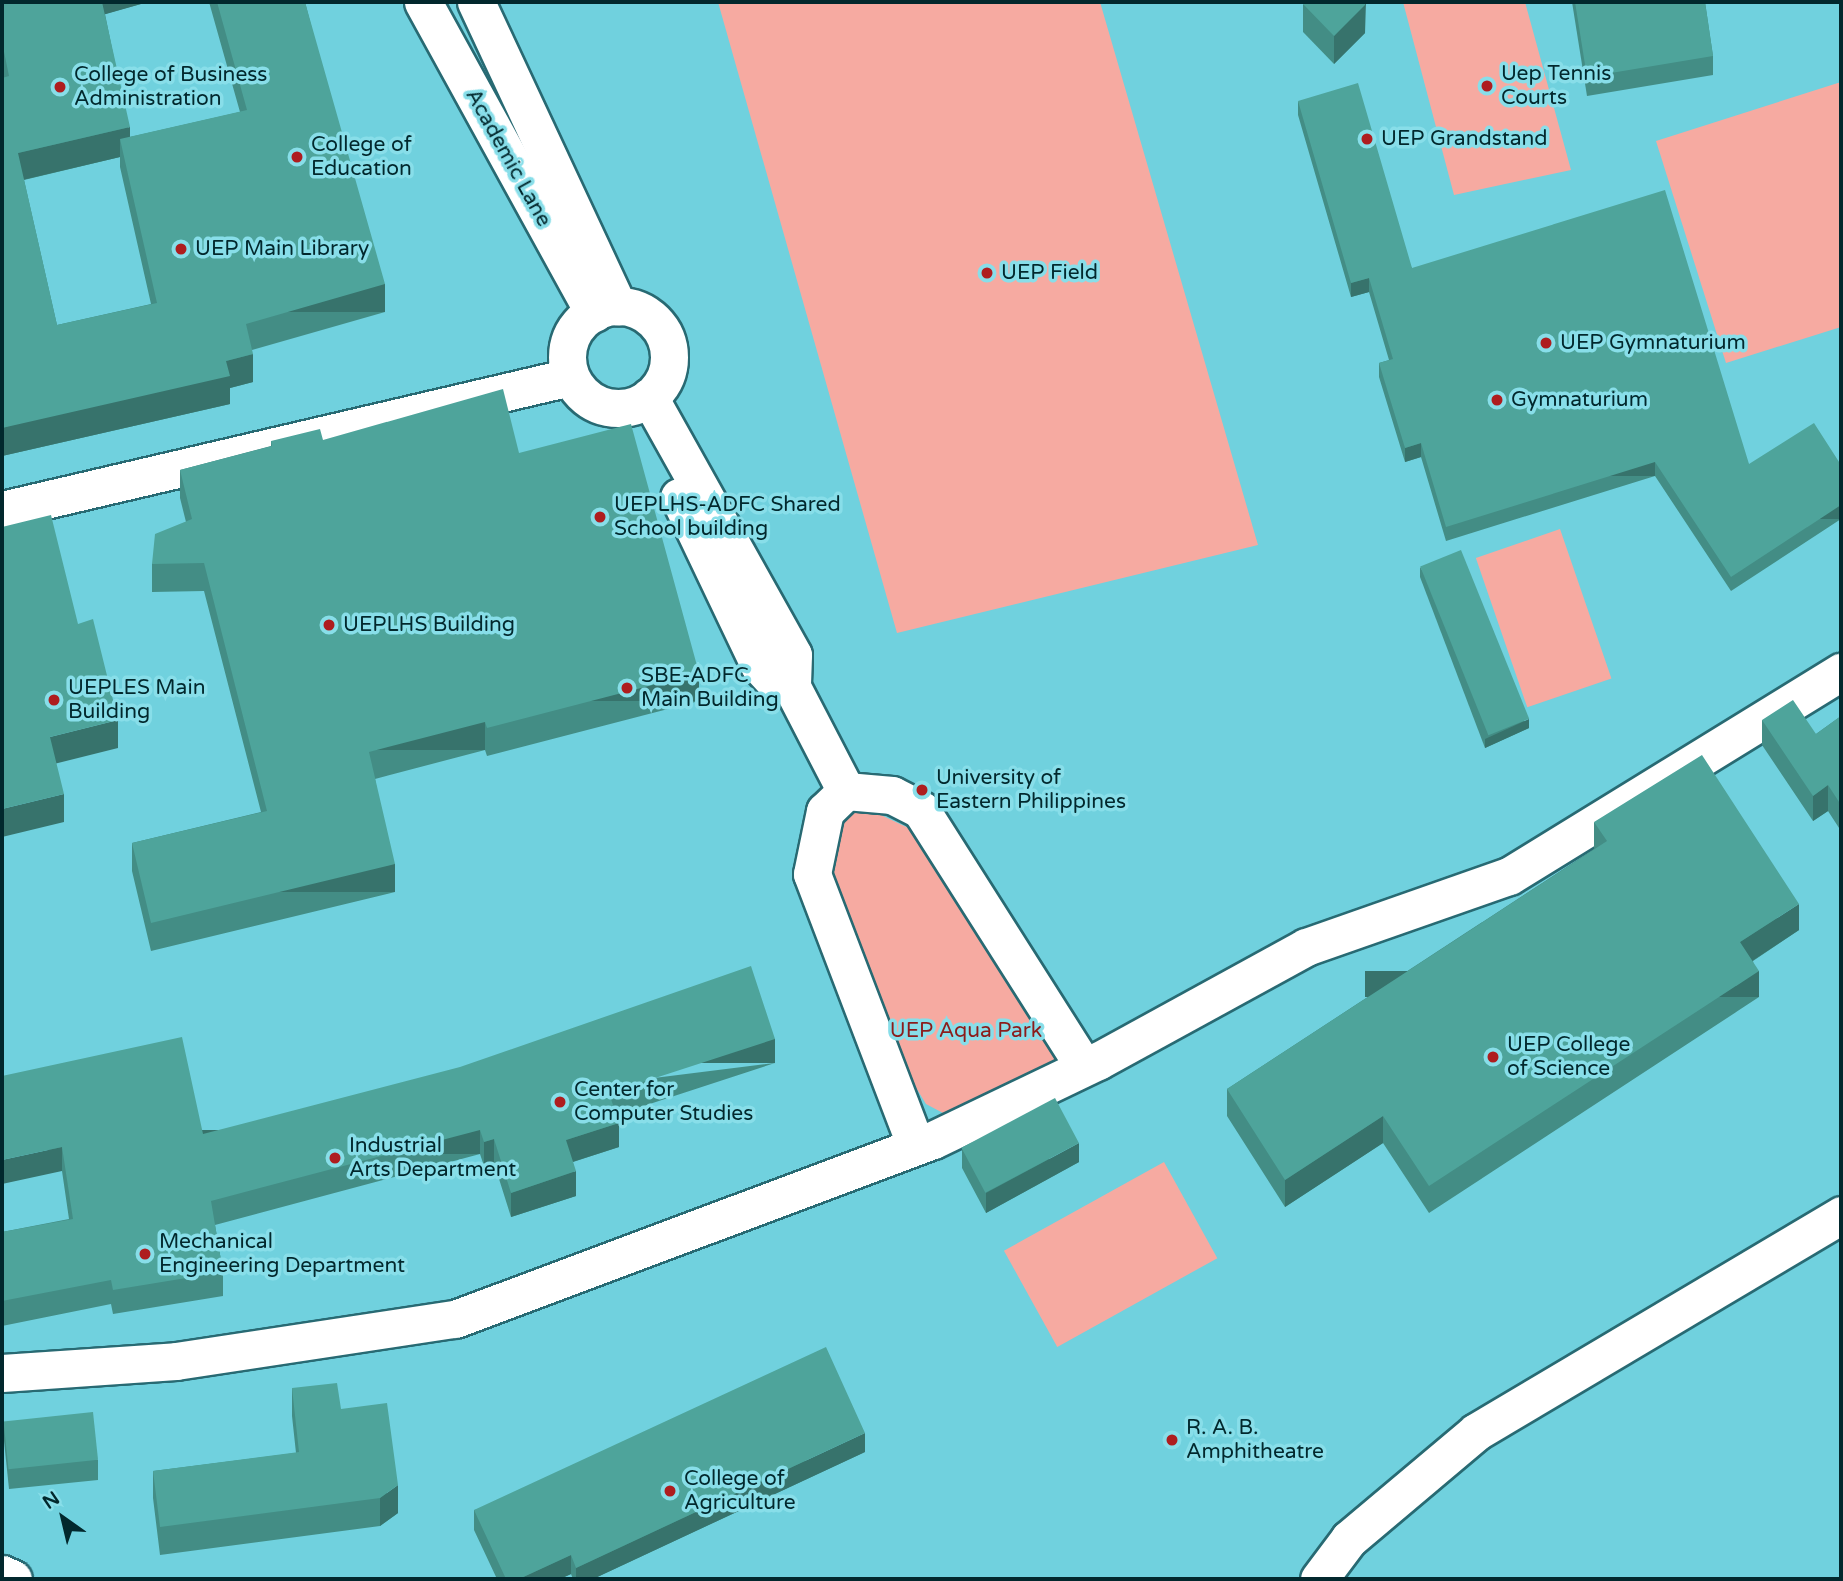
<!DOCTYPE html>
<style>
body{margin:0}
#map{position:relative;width:1843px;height:1581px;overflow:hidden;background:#88dee9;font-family:"Varela Round",sans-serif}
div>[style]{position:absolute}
.built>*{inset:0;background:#70d1de;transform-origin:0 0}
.green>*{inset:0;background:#f6aaa1;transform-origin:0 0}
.roads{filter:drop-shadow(2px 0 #286a73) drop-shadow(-2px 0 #286a73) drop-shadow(0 2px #286a73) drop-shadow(0 -2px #286a73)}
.minor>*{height:37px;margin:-18.5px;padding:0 18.5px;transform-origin:18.5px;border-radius:18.5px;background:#fff}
.minor>.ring{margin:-18.5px;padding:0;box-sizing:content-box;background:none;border:37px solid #fff;border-radius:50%}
.wall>*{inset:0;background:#438d85}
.shaded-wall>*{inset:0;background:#37736c;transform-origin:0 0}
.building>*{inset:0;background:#4ea49b;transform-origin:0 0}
.dots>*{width:19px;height:19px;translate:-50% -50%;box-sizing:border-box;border:4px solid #88dee9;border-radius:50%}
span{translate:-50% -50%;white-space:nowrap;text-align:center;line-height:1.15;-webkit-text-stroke:7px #88dee9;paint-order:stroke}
.poi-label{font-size:21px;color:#02282d}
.left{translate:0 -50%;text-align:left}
.street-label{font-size:21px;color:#02282d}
.park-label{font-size:21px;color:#8c1c1b}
.frame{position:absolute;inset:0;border:4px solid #02282d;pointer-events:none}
.north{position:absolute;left:28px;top:1483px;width:70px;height:70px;-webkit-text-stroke:5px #88dee9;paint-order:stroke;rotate:326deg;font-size:19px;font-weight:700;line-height:28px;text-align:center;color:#02282d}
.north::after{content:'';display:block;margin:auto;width:24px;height:32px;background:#02282d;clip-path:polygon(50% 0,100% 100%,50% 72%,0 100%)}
</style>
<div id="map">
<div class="built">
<i style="left:2px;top:2px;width:1839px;height:1577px"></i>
</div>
<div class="green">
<i style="clip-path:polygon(718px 2px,1100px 2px,1258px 545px,897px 633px)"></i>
<i style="clip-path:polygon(1403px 2px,1525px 2px,1571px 170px,1454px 195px)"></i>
<i style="clip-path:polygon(1841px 82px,1841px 327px,1726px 363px,1656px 141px)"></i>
<i style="left:1560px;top:529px;width:158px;height:89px;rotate:71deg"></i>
<i style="clip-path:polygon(862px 806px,919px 833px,1064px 1059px,958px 1121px,926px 1104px,904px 1068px,821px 852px,836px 817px)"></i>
<i style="left:1164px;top:1162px;width:110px;height:183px;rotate:61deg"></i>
</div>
<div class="roads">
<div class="minor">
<i style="left:423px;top:2px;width:355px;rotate:61.2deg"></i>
<i style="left:476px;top:2px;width:336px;rotate:65deg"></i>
<i class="ring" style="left:567px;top:306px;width:65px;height:65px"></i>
<i style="left:649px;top:397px;width:295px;rotate:60.8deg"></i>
<i style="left:793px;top:655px;width:32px;rotate:92deg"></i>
<i style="left:792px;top:687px;width:117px;rotate:62.6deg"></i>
<i style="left:846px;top:791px;width:29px;rotate:136deg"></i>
<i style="left:825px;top:811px;width:64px;rotate:101.7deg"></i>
<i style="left:812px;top:874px;width:291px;rotate:69.1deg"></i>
<i style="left:679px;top:497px;width:186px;rotate:64.5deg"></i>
<i style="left:759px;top:665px;width:22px;rotate:47deg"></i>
<i style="left:774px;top:681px;width:19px;rotate:18deg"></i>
<i style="left:2px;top:510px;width:583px;rotate:-13.18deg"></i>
<i style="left:846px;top:791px;width:46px;rotate:5deg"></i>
<i style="left:892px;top:795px;width:33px;rotate:27deg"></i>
<i style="left:921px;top:810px;width:304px;rotate:57.6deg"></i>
<i style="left:2px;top:1373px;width:174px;rotate:-3.9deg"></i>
<i style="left:176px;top:1361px;width:282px;rotate:-8.6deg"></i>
<i style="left:455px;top:1319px;width:510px;rotate:-20.53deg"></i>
<i style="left:933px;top:1140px;width:183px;rotate:-25.6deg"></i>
<i style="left:1098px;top:1061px;width:237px;rotate:-28.7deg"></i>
<i style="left:1306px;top:947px;width:215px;rotate:-19.3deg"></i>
<i style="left:1509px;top:876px;width:390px;rotate:-31.6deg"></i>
<i style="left:2px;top:1574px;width:12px;rotate:24deg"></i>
<i style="left:1319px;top:1579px;width:50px;rotate:-53.1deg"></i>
<i style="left:1349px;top:1539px;width:166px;rotate:-40.1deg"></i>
<i style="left:1476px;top:1432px;width:425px;rotate:-30.7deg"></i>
</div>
</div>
<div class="wall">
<i style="clip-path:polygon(evenodd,2px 2px,148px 2px,105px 14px,130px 137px,240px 112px,209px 2px,305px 2px,385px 312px,252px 350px,253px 382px,230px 388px,230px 404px,2px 456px,2px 78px,3px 77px,2px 70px,2px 2px,120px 157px,120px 167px,151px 304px,57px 325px,24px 180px,120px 157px)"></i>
<i style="clip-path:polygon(1572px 2px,1705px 2px,1713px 56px,1713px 75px,1587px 96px)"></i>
<i style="clip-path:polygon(1303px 4px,1365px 33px,1334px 64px,1303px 32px)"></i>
<i style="clip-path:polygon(1298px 101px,1412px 268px,1749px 464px,1841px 465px,1841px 519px,1731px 591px,1655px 476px,1446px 541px,1421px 457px,1405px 462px,1379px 377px,1379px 363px,1389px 360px,1369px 292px,1351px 297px,1298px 115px)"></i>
<i style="clip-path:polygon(323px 440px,519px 453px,699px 701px,487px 756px,485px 750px,375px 779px,395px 892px,151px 951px,132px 871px,132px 843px,261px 812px,204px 591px,152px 592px,152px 564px,186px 522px,180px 498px,180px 470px,271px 446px,271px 441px)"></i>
<i style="clip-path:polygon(1420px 567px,1529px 728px,1485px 748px,1420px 577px)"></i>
<i style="clip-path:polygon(1841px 716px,1841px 831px,1828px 811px,1813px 821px,1762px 745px,1762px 720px,1816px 734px)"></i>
<i style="clip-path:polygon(1594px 822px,1799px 930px,1753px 961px,1759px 997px,1429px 1213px,1383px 1143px,1285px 1207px,1227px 1116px,1227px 1089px,1594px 849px)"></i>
<i style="clip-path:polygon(775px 1063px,616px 1115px,619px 1147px,573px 1162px,576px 1196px,511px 1217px,494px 1163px,484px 1166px,480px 1154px,215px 1225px,223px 1272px,223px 1296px,113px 1314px,111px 1304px,2px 1326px,2px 1232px,69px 1219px,62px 1171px,2px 1076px,203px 1134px)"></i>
<i style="clip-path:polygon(962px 1149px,1079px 1162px,986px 1213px,962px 1168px)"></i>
<i style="clip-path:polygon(292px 1388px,341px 1409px,398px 1513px,380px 1526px,160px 1555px,153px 1498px,153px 1471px,296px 1453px,292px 1416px)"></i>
<i style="clip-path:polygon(4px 1422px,98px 1460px,98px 1480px,9px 1489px,4px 1441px)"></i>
<i style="clip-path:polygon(865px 1452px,593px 1579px,573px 1579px,571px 1574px,560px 1579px,497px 1579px,474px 1530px,474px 1510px)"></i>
</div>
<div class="shaded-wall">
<i style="clip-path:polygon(99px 2px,148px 2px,99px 16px)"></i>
<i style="clip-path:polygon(1366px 2px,1365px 33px,1334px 64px,1334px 36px)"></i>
<i style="clip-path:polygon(130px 127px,130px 155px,120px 139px,120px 157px,18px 181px,18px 153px)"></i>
<i style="clip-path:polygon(1369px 278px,1369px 292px,1351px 297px,1351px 283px)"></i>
<i style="left:385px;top:284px;width:28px;height:145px;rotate:90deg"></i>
<i style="clip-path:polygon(253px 354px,253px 382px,230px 388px,230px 404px,2px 456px,2px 428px,226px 361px)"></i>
<i style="clip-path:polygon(1421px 443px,1421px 457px,1405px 462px,1405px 448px)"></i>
<i style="left:1655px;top:462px;width:14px;height:219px;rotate:90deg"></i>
<i style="left:1841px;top:505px;width:14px;height:131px;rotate:90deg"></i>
<i style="left:699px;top:673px;width:28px;height:219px;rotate:90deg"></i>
<i style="clip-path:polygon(1529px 719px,1529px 728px,1485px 748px,1485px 739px)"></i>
<i style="clip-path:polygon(118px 720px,118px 748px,50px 765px,50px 737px)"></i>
<i style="left:485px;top:722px;width:28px;height:120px;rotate:90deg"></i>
<i style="clip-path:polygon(1828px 785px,1828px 811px,1813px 821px,1813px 796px)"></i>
<i style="clip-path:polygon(64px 794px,64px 822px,2px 837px,2px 809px)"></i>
<i style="left:395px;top:864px;width:28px;height:251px;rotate:90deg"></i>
<i style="clip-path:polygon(1799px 904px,1799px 930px,1740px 969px,1740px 942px)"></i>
<i style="left:1759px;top:971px;width:26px;height:394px;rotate:90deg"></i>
<i style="left:775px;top:1039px;width:24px;height:175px;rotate:90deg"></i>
<i style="clip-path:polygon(1383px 1116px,1383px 1143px,1285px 1207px,1285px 1180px)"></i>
<i style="clip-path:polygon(619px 1123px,619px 1147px,566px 1164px,566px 1140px)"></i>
<i style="left:480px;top:1130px;width:24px;height:278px;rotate:90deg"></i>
<i style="clip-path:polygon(494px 1139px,494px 1163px,484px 1166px,484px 1142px)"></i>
<i style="clip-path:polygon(1079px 1143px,1079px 1162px,986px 1213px,986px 1193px)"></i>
<i style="clip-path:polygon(62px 1147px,62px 1171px,2px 1184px,2px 1160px)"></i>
<i style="clip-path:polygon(576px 1171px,576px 1196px,511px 1217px,511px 1193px)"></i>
<i style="clip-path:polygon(865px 1433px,865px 1452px,593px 1579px,576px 1579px,576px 1568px)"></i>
<i style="clip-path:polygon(398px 1485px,398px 1513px,380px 1526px,380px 1498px)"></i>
<i style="clip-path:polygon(571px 1555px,571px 1574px,560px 1579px,519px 1579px)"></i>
</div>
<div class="building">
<i style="clip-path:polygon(2px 2px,102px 2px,130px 127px,18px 153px,57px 325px,157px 303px,120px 139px,247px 110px,217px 2px,305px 2px,385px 284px,246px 324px,253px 354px,226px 361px,230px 376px,2px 428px,2px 78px,9px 76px,2px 42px)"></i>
<i style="clip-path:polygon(1303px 2px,1365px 2px,1365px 5px,1334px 36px,1303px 4px)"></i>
<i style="clip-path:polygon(1575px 2px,1705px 2px,1713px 56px,1587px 77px)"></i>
<i style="clip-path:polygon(1358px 83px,1412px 268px,1665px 190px,1749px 464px,1814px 423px,1841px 465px,1841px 505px,1731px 577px,1655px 462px,1446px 527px,1421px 443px,1405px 448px,1379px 363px,1393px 359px,1369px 278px,1351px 283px,1298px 101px)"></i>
<i style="clip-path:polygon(503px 389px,519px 453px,631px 424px,699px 673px,487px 728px,485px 722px,369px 752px,395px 864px,151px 923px,132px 843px,267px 811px,204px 563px,152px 564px,155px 534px,192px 519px,180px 470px,272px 446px,271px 441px,320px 429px,323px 440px)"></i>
<i style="clip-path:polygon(51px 515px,78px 624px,93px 619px,118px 720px,50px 737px,64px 794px,2px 809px,2px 527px)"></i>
<i style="left:1461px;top:550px;width:182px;height:44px;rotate:68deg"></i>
<i style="clip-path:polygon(1793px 700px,1816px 734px,1841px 716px,1841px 805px,1828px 785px,1813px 796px,1762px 720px)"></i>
<i style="clip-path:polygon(1702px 755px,1799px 904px,1740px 942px,1759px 971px,1429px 1186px,1383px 1116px,1285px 1180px,1227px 1089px,1607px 841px,1594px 822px)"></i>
<i style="clip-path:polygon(751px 966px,775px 1039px,609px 1093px,619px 1123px,566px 1140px,576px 1171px,511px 1193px,494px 1139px,484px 1142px,480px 1130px,211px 1201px,223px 1272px,113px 1290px,111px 1280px,2px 1301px,2px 1232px,73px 1219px,62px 1147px,2px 1160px,2px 1076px,182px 1037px,203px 1134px,460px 1067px)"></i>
<i style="left:1055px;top:1098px;width:51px;height:106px;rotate:62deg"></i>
<i style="clip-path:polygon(826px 1347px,865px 1433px,576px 1568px,571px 1555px,519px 1579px,506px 1579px,474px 1510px)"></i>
<i style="clip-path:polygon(337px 1383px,341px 1409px,387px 1403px,398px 1485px,380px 1498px,160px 1527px,153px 1471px,299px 1452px,292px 1388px)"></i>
<i style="left:93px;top:1412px;width:48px;height:90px;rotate:84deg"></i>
</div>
<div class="dots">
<i style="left:1487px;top:86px;background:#ae1d1f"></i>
<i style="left:60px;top:87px;background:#ae1d1f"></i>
<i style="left:1367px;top:139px;background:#ae1d1f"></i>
<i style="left:297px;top:157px;background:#ae1d1f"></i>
<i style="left:181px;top:249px;background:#ae1d1f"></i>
<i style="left:987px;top:273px;background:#ae1d1f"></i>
<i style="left:1546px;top:343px;background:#ae1d1f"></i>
<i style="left:1497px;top:400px;background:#ae1d1f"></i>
<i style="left:600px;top:517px;background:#ae1d1f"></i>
<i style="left:329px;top:625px;background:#ae1d1f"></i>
<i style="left:627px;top:688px;background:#ae1d1f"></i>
<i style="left:54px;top:700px;background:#ae1d1f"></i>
<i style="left:922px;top:790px;background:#ae1d1f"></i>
<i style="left:1493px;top:1057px;background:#ae1d1f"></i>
<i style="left:560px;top:1102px;background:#ae1d1f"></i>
<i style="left:335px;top:1158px;background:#ae1d1f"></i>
<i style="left:145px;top:1254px;background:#ae1d1f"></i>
<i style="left:1172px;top:1440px;background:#ae1d1f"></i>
<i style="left:670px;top:1491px;background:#ae1d1f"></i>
</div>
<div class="poi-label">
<span class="left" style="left:1501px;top:86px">Uep Tennis<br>Courts</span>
<span class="left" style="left:74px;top:87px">College of Business<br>Administration</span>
<span class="left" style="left:1381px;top:139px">UEP Grandstand</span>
<span class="left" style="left:311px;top:157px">College of<br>Education</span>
<span class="left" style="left:195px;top:249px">UEP Main Library</span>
<span class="left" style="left:1001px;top:273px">UEP Field</span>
<span class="left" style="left:1560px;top:343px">UEP Gymnaturium</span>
<span class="left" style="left:1511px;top:400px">Gymnaturium</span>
<span class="left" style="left:614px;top:517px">UEPLHS-ADFC Shared<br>School building</span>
<span class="left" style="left:343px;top:625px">UEPLHS Building</span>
<span class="left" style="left:641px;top:688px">SBE-ADFC<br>Main Building</span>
<span class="left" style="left:68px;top:700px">UEPLES Main<br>Building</span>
<span class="left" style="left:936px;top:790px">University of<br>Eastern Philippines</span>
<span class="left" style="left:1507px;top:1057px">UEP College<br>of Science</span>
<span class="left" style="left:574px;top:1102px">Center for<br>Computer Studies</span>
<span class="left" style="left:349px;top:1158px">Industrial<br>Arts Department</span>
<span class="left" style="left:159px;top:1254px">Mechanical<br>Engineering Department</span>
<span class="left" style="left:1186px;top:1440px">R. A. B.<br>Amphitheatre</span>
<span class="left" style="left:684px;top:1491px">College of<br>Agriculture</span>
</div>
<div class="street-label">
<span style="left:508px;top:158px;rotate:61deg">Academic Lane</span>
</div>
<div class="park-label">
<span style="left:966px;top:1031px">UEP Aqua Park</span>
</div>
<div class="frame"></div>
<div class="north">N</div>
</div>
